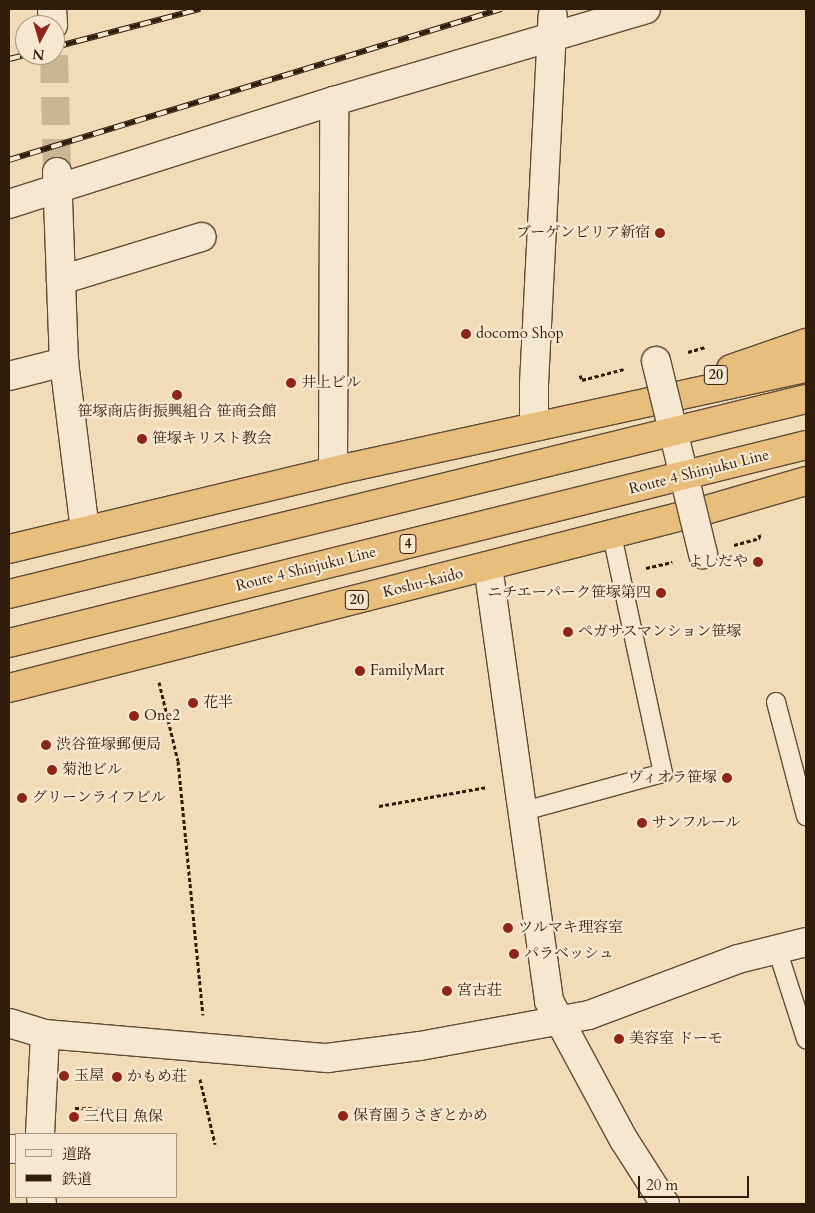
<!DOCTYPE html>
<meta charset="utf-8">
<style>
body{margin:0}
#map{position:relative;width:815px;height:1213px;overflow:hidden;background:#f1dcb7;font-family:Cardo,"Noto Serif JP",serif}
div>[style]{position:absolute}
.street-tunnel>*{height:28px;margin-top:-14px;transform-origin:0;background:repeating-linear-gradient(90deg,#cab695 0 28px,transparent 0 42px)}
.path>*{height:3px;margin-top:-1.5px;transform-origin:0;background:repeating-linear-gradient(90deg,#301c0b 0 4px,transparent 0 6.5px)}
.roads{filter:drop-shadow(1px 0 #604c36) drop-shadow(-1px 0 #604c36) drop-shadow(0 1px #604c36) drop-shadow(0 -1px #604c36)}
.lane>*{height:18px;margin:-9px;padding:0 9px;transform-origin:9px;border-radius:9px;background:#f6e8d0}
.street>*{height:28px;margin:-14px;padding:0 14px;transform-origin:14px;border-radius:14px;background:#f6e8d0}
.highway>*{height:28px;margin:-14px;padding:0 14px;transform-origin:14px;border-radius:14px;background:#e8be7c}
.rail>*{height:5.5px;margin-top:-2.75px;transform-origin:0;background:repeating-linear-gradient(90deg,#f6e8d0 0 11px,#301c0b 0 22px);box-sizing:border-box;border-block:1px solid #301c0b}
.bridges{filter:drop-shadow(1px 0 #604c36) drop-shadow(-1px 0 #604c36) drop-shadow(0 1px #604c36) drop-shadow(0 -1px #604c36)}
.street-bridge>*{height:28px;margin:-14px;padding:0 14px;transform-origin:14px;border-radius:14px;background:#f6e8d0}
.highway-bridge>*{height:28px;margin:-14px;padding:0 14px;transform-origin:14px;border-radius:14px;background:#e8be7c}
.dots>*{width:14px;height:14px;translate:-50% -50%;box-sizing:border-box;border:2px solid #f6e8d0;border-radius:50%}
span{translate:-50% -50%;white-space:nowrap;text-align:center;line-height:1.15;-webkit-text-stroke:4.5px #f6e8d0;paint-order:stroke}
.shield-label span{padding:1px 4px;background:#f6e8d0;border:1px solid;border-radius:4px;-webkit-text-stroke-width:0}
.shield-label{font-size:14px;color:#301c0b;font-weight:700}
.poi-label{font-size:15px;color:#301c0b}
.right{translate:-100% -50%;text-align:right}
.left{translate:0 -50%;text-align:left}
.street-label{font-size:15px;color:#301c0b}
.frame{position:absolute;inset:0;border:10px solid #301c0b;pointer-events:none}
.legend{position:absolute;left:15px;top:1133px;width:162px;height:65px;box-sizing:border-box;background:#f6e8d0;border:1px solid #a79681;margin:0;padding:6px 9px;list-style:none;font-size:15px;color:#301c0b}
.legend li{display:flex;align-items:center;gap:10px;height:25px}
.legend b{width:25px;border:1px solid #a79681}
.north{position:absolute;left:15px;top:15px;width:50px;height:50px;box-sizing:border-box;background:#f6e8d0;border:1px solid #a79681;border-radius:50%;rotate:186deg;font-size:14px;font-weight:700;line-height:20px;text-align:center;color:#301c0b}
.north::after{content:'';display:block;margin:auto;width:18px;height:22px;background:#8f2418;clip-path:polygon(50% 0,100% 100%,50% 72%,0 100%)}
.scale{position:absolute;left:638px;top:1176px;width:111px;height:22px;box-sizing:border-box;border:2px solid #301c0b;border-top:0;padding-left:6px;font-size:15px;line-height:18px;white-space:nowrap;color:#301c0b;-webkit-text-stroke:4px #f6e8d0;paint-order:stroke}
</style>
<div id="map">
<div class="street-tunnel">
<i style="left:54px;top:55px;width:115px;rotate:88.5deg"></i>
</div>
<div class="path">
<i style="left:688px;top:352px;width:19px;rotate:-16deg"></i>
<i style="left:580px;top:375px;width:5px;rotate:68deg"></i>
<i style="left:582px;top:380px;width:43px;rotate:-14.7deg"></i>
<i style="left:734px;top:545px;width:27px;rotate:-15deg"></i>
<i style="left:760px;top:538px;width:4px;rotate:-104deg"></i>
<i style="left:646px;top:568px;width:27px;rotate:-13deg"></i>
<i style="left:159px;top:682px;width:81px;rotate:76.5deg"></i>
<i style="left:178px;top:761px;width:255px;rotate:84.4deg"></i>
<i style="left:379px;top:806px;width:110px;rotate:-10deg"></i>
<i style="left:200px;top:1079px;width:67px;rotate:77deg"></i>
<i style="left:75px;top:1108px;width:39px;rotate:1deg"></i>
</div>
<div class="roads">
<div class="lane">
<i style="left:776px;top:702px;width:118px;rotate:75.3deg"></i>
<i style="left:524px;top:811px;width:144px;rotate:-15.3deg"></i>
<i style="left:663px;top:773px;width:243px;rotate:-102.1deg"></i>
<i style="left:777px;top:949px;width:95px;rotate:72.1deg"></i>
</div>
<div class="street">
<i style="left:52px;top:9px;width:16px;rotate:86deg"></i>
<i style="left:57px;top:172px;width:190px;rotate:87.9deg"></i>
<i style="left:64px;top:362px;width:170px;rotate:82.9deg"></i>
<i style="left:9px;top:204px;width:341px;rotate:-17.6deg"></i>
<i style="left:334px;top:101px;width:325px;rotate:-16.4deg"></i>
<i style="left:61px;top:280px;width:147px;rotate:-17deg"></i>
<i style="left:9px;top:376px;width:57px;rotate:-14.3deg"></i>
<i style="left:534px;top:426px;width:42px;rotate:-90deg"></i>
<i style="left:534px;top:384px;width:369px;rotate:-87.1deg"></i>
<i style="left:333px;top:471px;width:370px;rotate:-89.8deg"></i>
<i style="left:488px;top:566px;width:439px;rotate:82deg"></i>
<i style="left:549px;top:1001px;width:158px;rotate:61.7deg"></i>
<i style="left:624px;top:1140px;width:76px;rotate:57.4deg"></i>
<i style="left:9px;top:1023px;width:38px;rotate:17deg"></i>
<i style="left:45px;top:1034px;width:283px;rotate:4.9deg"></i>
<i style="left:327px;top:1058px;width:94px;rotate:-7.4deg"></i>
<i style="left:420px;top:1046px;width:172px;rotate:-10.4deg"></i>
<i style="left:589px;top:1015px;width:159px;rotate:-20.6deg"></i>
<i style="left:738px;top:959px;width:70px;rotate:-14deg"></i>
<i style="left:40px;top:1134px;width:100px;rotate:-87.1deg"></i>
<i style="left:9px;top:1149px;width:7px"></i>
<i style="left:41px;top:1197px;width:7px;rotate:82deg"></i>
</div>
<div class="highway">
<i style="left:731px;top:369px;width:79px;rotate:-19.1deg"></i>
<i style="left:9px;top:549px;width:333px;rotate:-13.5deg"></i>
<i style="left:333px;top:471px;width:484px;rotate:-12.3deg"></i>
<i style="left:9px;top:688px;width:719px;rotate:-14.33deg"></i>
<i style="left:706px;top:510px;width:104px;rotate:-16.2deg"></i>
</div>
</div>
<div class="rail">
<i style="left:55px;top:47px;width:150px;rotate:-14.7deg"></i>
<i style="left:9px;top:59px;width:16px;rotate:-14deg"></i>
<i style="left:9px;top:160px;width:515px;rotate:-17.06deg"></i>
</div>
<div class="bridges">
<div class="street-bridge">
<i style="left:656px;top:361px;width:199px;rotate:76.3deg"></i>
</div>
<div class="highway-bridge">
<i style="left:9px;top:594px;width:821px;rotate:-13.75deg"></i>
<i style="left:9px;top:643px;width:821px;rotate:-13.95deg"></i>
</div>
</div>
<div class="dots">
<i style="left:660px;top:233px;background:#8f2418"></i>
<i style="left:466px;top:334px;background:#8f2418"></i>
<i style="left:291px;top:383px;background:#8f2418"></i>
<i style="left:177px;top:395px;background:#8f2418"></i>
<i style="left:142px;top:439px;background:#8f2418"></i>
<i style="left:758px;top:562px;background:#8f2418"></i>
<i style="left:661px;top:593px;background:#8f2418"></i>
<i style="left:568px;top:632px;background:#8f2418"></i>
<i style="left:360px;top:671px;background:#8f2418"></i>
<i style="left:193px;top:703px;background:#8f2418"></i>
<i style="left:134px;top:716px;background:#8f2418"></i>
<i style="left:46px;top:745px;background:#8f2418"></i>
<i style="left:52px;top:770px;background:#8f2418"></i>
<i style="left:727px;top:778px;background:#8f2418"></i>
<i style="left:22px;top:798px;background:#8f2418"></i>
<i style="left:642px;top:823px;background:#8f2418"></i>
<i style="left:508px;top:928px;background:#8f2418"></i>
<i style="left:514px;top:954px;background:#8f2418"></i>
<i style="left:447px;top:991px;background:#8f2418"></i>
<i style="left:619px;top:1039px;background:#8f2418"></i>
<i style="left:64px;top:1076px;background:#8f2418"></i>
<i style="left:117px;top:1077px;background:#8f2418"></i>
<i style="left:343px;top:1116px;background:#8f2418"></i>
<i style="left:74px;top:1117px;background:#8f2418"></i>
</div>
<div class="shield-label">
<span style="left:716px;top:375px">20</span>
<span style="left:408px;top:544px">4</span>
<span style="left:357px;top:600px">20</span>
</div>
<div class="poi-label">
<span class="right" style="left:650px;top:233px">ブーゲンビリア新宿</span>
<span class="left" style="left:476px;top:334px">docomo Shop</span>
<span class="left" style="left:301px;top:383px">井上ビル</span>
<span style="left:177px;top:412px">笹塚商店街振興組合 笹商会館</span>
<span class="left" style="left:152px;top:439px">笹塚キリスト教会</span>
<span class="right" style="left:748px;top:562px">よしだや</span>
<span class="right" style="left:651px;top:593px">ニチエーパーク笹塚第四</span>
<span class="left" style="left:578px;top:632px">ペガサスマンション笹塚</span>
<span class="left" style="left:370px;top:671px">FamilyMart</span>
<span class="left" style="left:203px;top:703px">花半</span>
<span class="left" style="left:144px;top:716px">One2</span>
<span class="left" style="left:56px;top:745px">渋谷笹塚郵便局</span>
<span class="left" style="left:62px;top:770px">菊池ビル</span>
<span class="right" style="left:717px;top:778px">ヴィオラ笹塚</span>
<span class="left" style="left:32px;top:798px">グリーンライフビル</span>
<span class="left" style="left:652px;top:823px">サンフルール</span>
<span class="left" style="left:518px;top:928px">ツルマキ理容室</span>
<span class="left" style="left:524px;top:954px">パラベッシュ</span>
<span class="left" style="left:457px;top:991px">宮古荘</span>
<span class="left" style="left:629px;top:1039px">美容室 ドーモ</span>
<span class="left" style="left:74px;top:1076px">玉屋</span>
<span class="left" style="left:127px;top:1077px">かもめ荘</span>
<span class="left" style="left:353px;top:1116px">保育園うさぎとかめ</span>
<span class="left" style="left:84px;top:1117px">三代目 魚保</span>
</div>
<div class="street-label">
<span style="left:699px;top:472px;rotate:-14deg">Route 4 Shinjuku Line</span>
<span style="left:306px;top:569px;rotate:-14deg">Route 4 Shinjuku Line</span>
<span style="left:423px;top:583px;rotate:-14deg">Koshu-kaido</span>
</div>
<div class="frame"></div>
<ul class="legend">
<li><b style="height:6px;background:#f6e8d0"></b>道路</li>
<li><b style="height:6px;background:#301c0b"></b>鉄道</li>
</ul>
<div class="north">N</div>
<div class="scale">20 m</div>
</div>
